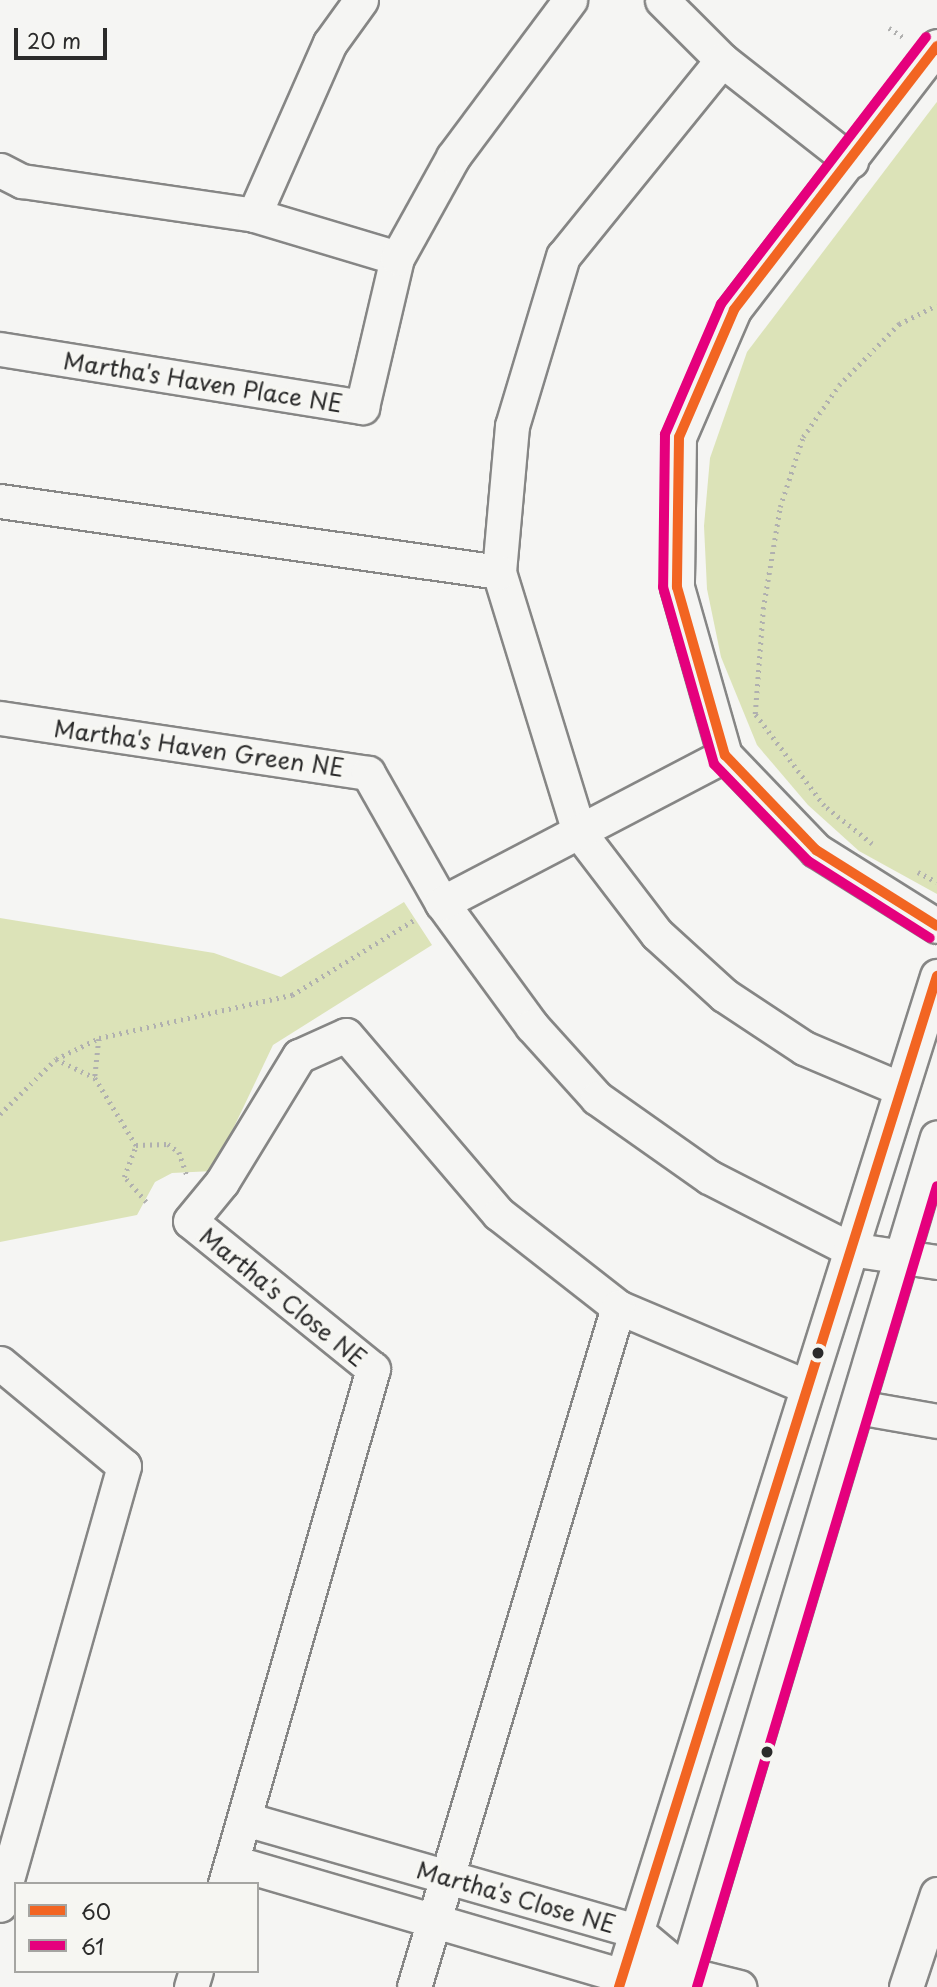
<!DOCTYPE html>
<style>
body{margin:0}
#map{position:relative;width:937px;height:1987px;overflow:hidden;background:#f5f5f3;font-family:"Playpen Sans",sans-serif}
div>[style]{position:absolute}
.green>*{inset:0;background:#dce3b8}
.path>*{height:4.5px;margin-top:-2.25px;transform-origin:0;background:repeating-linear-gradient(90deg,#b0b0af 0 2px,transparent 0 7px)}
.roads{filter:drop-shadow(2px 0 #868685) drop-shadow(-2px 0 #868685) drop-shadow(0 2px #868685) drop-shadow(0 -2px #868685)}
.minor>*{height:33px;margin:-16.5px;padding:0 16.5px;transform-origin:16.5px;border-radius:16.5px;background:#f5f5f3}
.bus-1>*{height:10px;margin:-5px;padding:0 5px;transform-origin:5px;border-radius:5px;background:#f26522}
.bus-2>*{height:10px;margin:-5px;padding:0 5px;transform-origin:5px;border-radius:5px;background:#e5007d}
.dots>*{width:19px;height:19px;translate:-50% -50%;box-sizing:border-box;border:4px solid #f6f6f2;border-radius:50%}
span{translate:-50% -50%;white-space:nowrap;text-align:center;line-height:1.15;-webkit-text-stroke:7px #f6f6f2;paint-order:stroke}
.street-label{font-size:23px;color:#2b2b2b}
.legend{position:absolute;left:14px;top:1882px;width:245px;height:91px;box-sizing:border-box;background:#f6f6f2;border:2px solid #a5a5a2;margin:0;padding:9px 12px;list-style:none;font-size:21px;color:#2b2b2b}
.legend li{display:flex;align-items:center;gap:14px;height:35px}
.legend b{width:35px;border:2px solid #a5a5a2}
.scale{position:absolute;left:14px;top:28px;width:93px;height:32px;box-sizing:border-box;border:4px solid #2b2b2b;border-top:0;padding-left:9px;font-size:21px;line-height:24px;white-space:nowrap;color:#2b2b2b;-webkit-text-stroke:5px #f6f6f2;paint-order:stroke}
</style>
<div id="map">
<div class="green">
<i style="clip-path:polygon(936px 103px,937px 102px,937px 894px,859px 851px,808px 805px,757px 745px,721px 657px,707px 589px,704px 526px,710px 458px,747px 352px)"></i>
<i style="clip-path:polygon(404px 902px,432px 945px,273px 1045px,213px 1171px,172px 1173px,155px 1182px,137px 1215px,0 1242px,0 918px,214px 953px,281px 977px)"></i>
</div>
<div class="path">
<i style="left:889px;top:28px;width:17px;rotate:33deg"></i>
<i style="left:872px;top:844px;width:61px;rotate:-141.6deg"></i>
<i style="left:824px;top:806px;width:115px;rotate:-126.9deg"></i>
<i style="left:755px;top:714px;width:105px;rotate:-85.6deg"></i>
<i style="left:763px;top:609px;width:103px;rotate:-80.5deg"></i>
<i style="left:780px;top:507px;width:74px;rotate:-71.8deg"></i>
<i style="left:803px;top:437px;width:63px;rotate:-55.3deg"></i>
<i style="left:839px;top:385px;width:86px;rotate:-45.5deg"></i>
<i style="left:899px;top:324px;width:42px;rotate:-26.6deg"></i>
<i style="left:918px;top:872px;width:21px;rotate:28deg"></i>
<i style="left:99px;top:1039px;width:39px;rotate:96deg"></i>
<i style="left:95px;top:1078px;width:79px;rotate:58.5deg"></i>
<i style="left:56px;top:1059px;width:43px;rotate:26deg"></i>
<i style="left:0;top:1114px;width:78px;rotate:-44.5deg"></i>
<i style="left:56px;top:1059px;width:48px;rotate:-26deg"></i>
<i style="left:99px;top:1038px;width:198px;rotate:-12.6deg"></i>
<i style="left:292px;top:995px;width:143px;rotate:-31.6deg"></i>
<i style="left:146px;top:1202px;width:33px;rotate:-131deg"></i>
<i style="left:124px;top:1177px;width:34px;rotate:-69deg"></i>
<i style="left:136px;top:1145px;width:32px;rotate:-2deg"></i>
<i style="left:168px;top:1144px;width:14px;rotate:36deg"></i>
<i style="left:179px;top:1152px;width:24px;rotate:71deg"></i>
</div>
<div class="roads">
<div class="minor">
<i style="left:662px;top:0;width:85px;rotate:45deg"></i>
<i style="left:722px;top:60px;width:164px;rotate:38.1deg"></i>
<i style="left:937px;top:46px;width:333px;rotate:127.6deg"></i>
<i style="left:734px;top:310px;width:138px;rotate:113.4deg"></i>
<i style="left:679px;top:437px;width:150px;rotate:90.8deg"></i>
<i style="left:677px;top:587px;width:175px;rotate:74.1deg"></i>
<i style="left:725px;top:755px;width:132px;rotate:46.2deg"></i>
<i style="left:816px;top:850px;width:143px;rotate:32.1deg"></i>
<i style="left:722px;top:60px;width:252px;rotate:129deg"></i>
<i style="left:563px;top:256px;width:177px;rotate:106.7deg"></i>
<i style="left:512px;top:426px;width:147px;rotate:95.1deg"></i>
<i style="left:499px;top:572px;width:272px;rotate:72.9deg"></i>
<i style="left:579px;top:832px;width:128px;rotate:52.6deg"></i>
<i style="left:657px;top:934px;width:91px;rotate:42.3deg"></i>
<i style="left:724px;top:995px;width:96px;rotate:33.5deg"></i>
<i style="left:804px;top:1048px;width:105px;rotate:22.9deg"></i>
<i style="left:0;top:170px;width:25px;rotate:27deg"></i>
<i style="left:22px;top:181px;width:234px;rotate:8.3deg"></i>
<i style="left:254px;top:215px;width:188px;rotate:-66.2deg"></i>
<i style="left:330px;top:43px;width:53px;rotate:-54.2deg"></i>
<i style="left:254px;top:215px;width:149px;rotate:16.7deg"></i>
<i style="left:0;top:349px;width:367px;rotate:9.1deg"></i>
<i style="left:362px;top:407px;width:153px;rotate:-76.8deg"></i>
<i style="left:397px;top:258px;width:115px;rotate:-61deg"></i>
<i style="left:453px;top:157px;width:196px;rotate:-53.3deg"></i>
<i style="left:0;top:501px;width:504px;rotate:8.1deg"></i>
<i style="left:0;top:718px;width:372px;rotate:8.5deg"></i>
<i style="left:368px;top:773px;width:150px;rotate:60.4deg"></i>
<i style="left:442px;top:903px;width:152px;rotate:53.8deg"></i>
<i style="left:532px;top:1026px;width:97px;rotate:47.9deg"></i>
<i style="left:597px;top:1098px;width:137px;rotate:35.2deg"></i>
<i style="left:709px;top:1177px;width:158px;rotate:27.1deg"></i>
<i style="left:850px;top:1249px;width:88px;rotate:8.5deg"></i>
<i style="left:442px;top:903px;width:319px;rotate:-27.6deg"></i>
<i style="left:0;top:1363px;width:161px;rotate:39.7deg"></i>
<i style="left:124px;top:1466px;width:456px;rotate:105.8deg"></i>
<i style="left:858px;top:1407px;width:80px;rotate:10deg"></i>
<i style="left:245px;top:1819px;width:407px;rotate:16deg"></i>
<i style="left:636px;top:1931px;width:67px;rotate:40.1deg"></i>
<i style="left:233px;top:1862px;width:405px;rotate:16.3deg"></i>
<i style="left:622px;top:1976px;width:65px;rotate:-1.8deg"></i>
<i style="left:687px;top:1974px;width:54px;rotate:14deg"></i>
<i style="left:225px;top:1884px;width:536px;rotate:-73.97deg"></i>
<i style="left:373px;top:1369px;width:235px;rotate:-141deg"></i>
<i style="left:190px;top:1221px;width:50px;rotate:-50.6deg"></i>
<i style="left:222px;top:1182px;width:148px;rotate:-58.6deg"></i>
<i style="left:299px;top:1056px;width:51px;rotate:-24.1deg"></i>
<i style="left:346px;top:1035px;width:235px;rotate:49.5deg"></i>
<i style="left:499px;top:1214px;width:151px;rotate:38deg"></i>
<i style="left:618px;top:1307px;width:205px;rotate:22.9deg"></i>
<i style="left:191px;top:1987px;width:17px;rotate:-73deg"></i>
<i style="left:414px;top:1987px;width:710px;rotate:-73.3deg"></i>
<i style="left:619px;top:1987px;width:1060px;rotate:-72.54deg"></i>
<i style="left:682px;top:1987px;width:887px;rotate:-73.3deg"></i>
<i style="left:906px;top:1987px;width:98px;rotate:-71.6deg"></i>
</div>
</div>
<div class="bus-1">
<i style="left:937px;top:46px;width:333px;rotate:127.6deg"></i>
<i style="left:734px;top:310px;width:138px;rotate:113.4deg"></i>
<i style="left:679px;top:437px;width:150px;rotate:90.8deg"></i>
<i style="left:677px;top:587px;width:175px;rotate:74.1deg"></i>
<i style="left:725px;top:755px;width:132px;rotate:46.2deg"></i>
<i style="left:816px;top:850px;width:143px;rotate:32.1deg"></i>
<i style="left:619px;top:1987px;width:1060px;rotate:-72.54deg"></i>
</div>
<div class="bus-2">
<i style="left:926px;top:37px;width:337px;rotate:127.5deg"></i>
<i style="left:721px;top:304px;width:142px;rotate:113.3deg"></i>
<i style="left:665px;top:434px;width:153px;rotate:90.7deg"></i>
<i style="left:663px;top:587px;width:184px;rotate:73.9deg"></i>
<i style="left:714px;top:764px;width:135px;rotate:45.9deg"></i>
<i style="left:808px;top:861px;width:144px;rotate:32.3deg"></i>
<i style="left:697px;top:1987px;width:836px;rotate:-73.32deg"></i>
</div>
<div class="dots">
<i style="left:818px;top:1353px;background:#2b2b2b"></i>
<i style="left:767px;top:1752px;background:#2b2b2b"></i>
</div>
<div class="street-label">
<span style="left:203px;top:382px;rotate:9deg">Martha's Haven Place NE</span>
<span style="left:199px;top:748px;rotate:8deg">Martha's Haven Green NE</span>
<span style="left:283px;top:1297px;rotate:39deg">Martha's Close NE</span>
<span style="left:516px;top:1897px;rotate:16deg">Martha's Close NE</span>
</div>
<ul class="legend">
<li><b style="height:9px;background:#f26522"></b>60</li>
<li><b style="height:9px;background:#e5007d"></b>61</li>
</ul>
<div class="scale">20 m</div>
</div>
